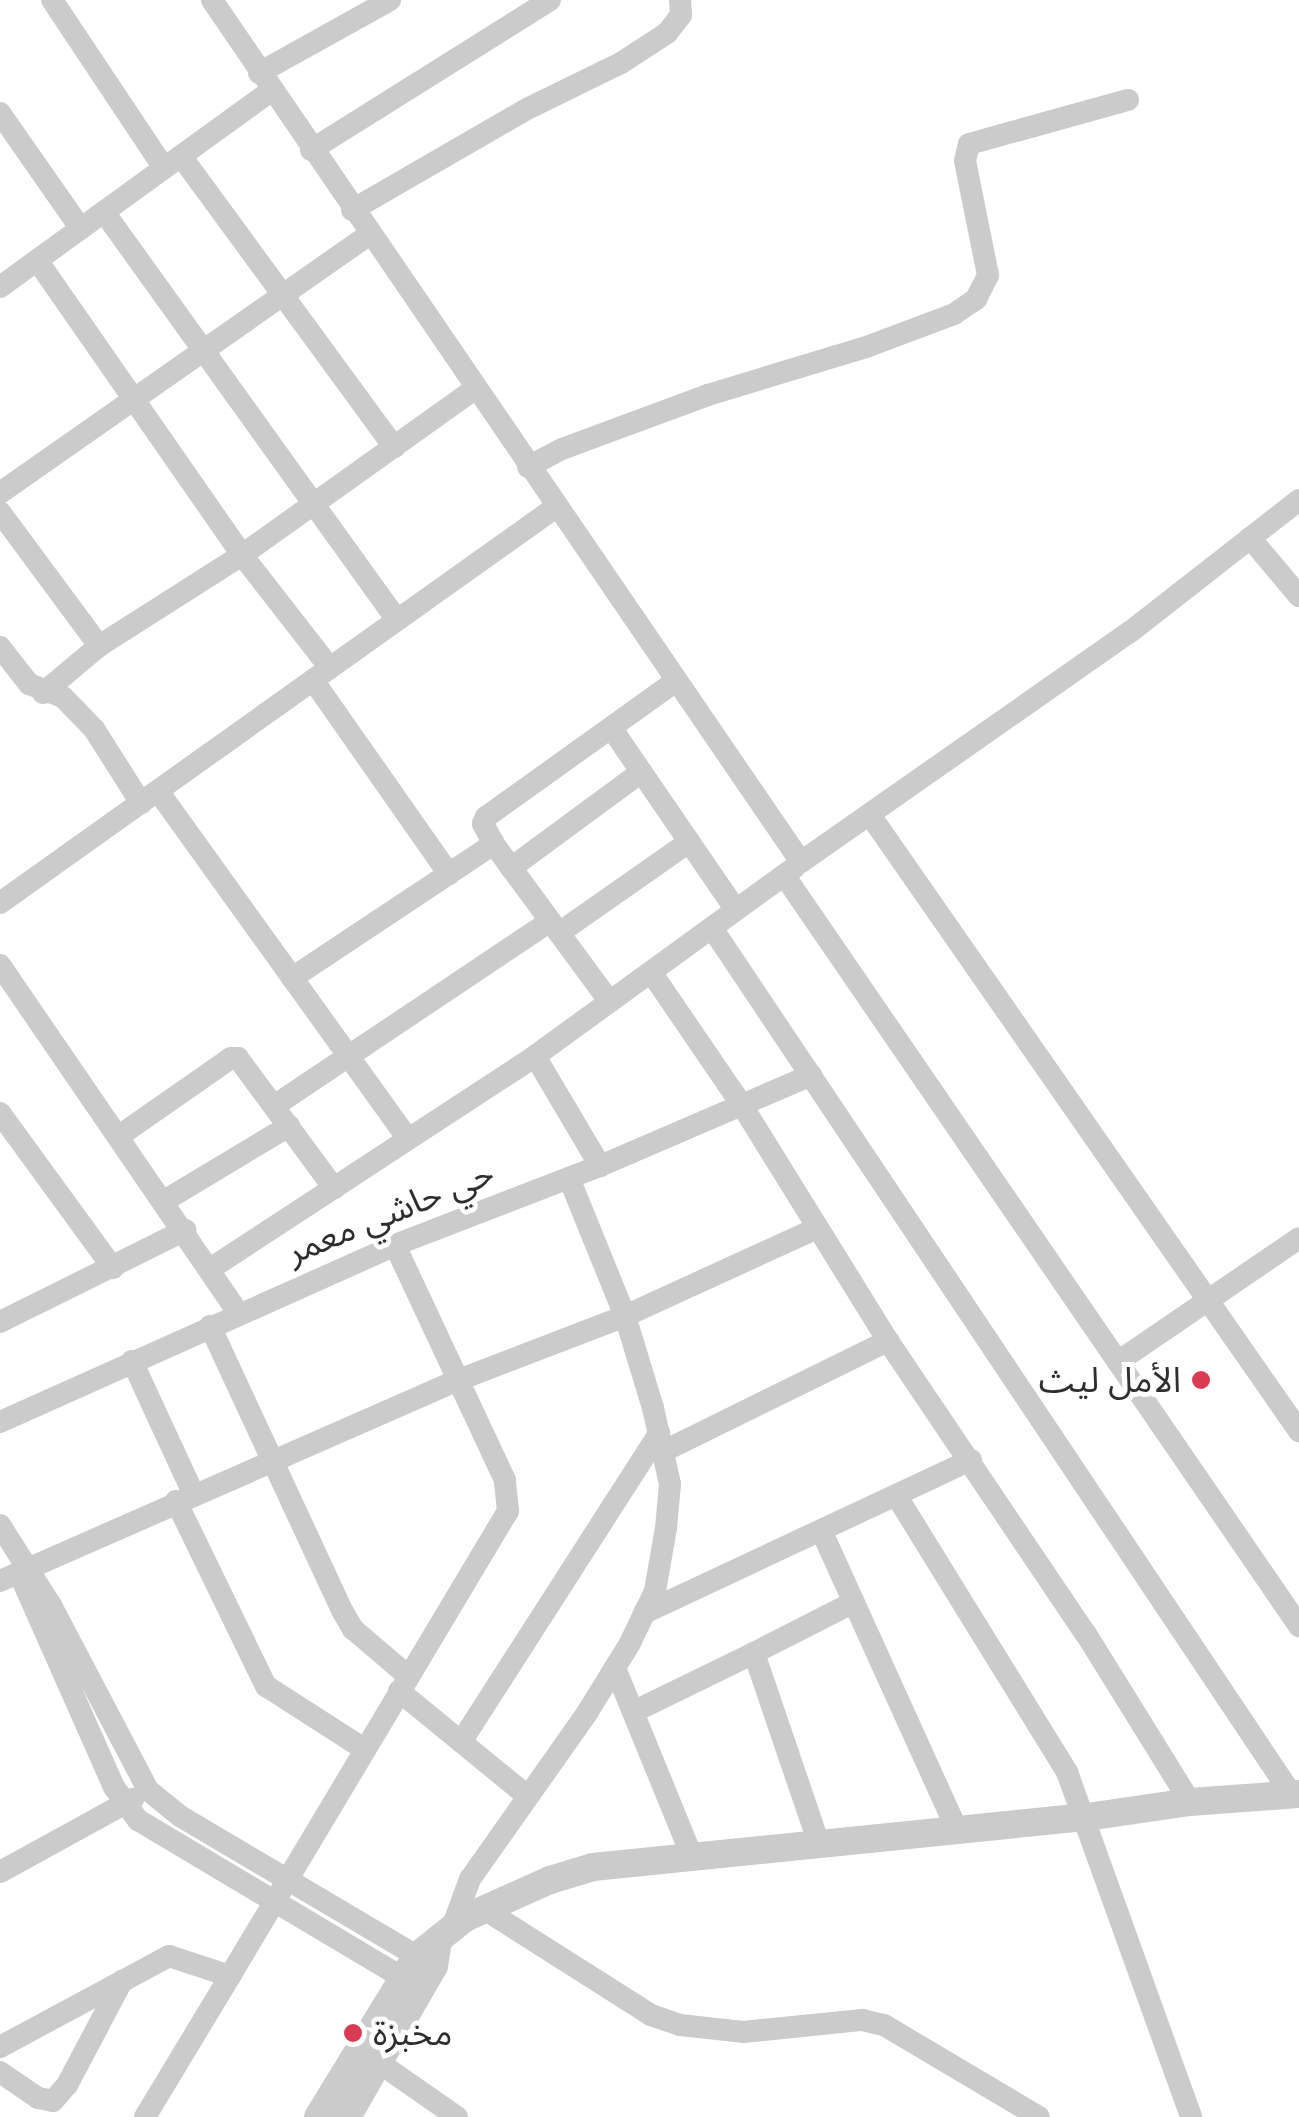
<!DOCTYPE html>
<meta charset="utf-8">
<style>
body{margin:0}
#map{position:relative;width:1299px;height:2117px;overflow:hidden;background:#fff;font-family:"DM Sans","Noto Sans Arabic",sans-serif}
div>[style]{position:absolute}
.minor>*{height:22px;margin:-11px;padding:0 11px;transform-origin:11px;border-radius:11px;background:#cbcbcb}
.tertiary>*{height:28px;margin:-14px;padding:0 14px;transform-origin:14px;border-radius:14px;background:#cbcbcb}
.dots>*{width:28px;height:28px;translate:-50% -50%;box-sizing:border-box;border:5px solid #fff;border-radius:50%}
span{translate:-50% -50%;white-space:nowrap;text-align:center;line-height:1.15;-webkit-text-stroke:10px #fff;paint-order:stroke}
.street-label{font-size:35px;color:#2e2e2e}
.poi-label{font-size:35px;color:#2e2e2e}
.right{translate:-100% -50%;text-align:right}
.left{translate:0 -50%;text-align:left}
</style>
<div id="map">
<div class="minor">
<i style="left:52px;top:0;width:202px;rotate:56.3deg"></i>
<i style="left:212px;top:0;width:1044px;rotate:55.66deg"></i>
<i style="left:801px;top:862px;width:401px;rotate:-35deg"></i>
<i style="left:1130px;top:632px;width:214px;rotate:-38deg"></i>
<i style="left:259px;top:73px;width:150px;rotate:-29.1deg"></i>
<i style="left:0;top:113px;width:141px;rotate:55.1deg"></i>
<i style="left:311px;top:150px;width:282px;rotate:-32.1deg"></i>
<i style="left:181px;top:156px;width:361px;rotate:53.8deg"></i>
<i style="left:352px;top:210px;width:204px;rotate:-30deg"></i>
<i style="left:529px;top:108px;width:102px;rotate:-26.1deg"></i>
<i style="left:621px;top:63px;width:55px;rotate:-33.1deg"></i>
<i style="left:667px;top:33px;width:23px;rotate:-52deg"></i>
<i style="left:681px;top:15px;width:15px;rotate:-94deg"></i>
<i style="left:104px;top:212px;width:502px;rotate:54.32deg"></i>
<i style="left:0;top:287px;width:334px;rotate:-35.9deg"></i>
<i style="left:528px;top:467px;width:38px;rotate:-28deg"></i>
<i style="left:562px;top:449px;width:156px;rotate:-20.3deg"></i>
<i style="left:708px;top:395px;width:168px;rotate:-16.9deg"></i>
<i style="left:869px;top:346px;width:91px;rotate:-20.6deg"></i>
<i style="left:954px;top:314px;width:27px;rotate:-34deg"></i>
<i style="left:976px;top:299px;width:27px;rotate:-63deg"></i>
<i style="left:988px;top:275px;width:116px;rotate:-101.4deg"></i>
<i style="left:965px;top:161px;width:17px;rotate:-77deg"></i>
<i style="left:969px;top:144px;width:165px;rotate:-15.5deg"></i>
<i style="left:0;top:493px;width:450px;rotate:-35deg"></i>
<i style="left:0;top:512px;width:167px;rotate:53.5deg"></i>
<i style="left:99px;top:646px;width:169px;rotate:-32.5deg"></i>
<i style="left:242px;top:555px;width:359px;rotate:-124.8deg"></i>
<i style="left:1250px;top:538px;width:76px;rotate:49.8deg"></i>
<i style="left:0;top:647px;width:47px;rotate:51.9deg"></i>
<i style="left:29px;top:684px;width:36px;rotate:21deg"></i>
<i style="left:63px;top:697px;width:45px;rotate:45.9deg"></i>
<i style="left:94px;top:729px;width:88px;rotate:57.6deg"></i>
<i style="left:330px;top:668px;width:143px;rotate:-127.9deg"></i>
<i style="left:242px;top:555px;width:286px;rotate:-35.5deg"></i>
<i style="left:313px;top:680px;width:237px;rotate:55deg"></i>
<i style="left:43px;top:693px;width:73px;rotate:-40deg"></i>
<i style="left:612px;top:729px;width:219px;rotate:55.6deg"></i>
<i style="left:158px;top:791px;width:428px;rotate:54.3deg"></i>
<i style="left:870px;top:815px;width:751px;rotate:55.15deg"></i>
<i style="left:493px;top:843px;width:197px;rotate:53.7deg"></i>
<i style="left:511px;top:868px;width:162px;rotate:-36.4deg"></i>
<i style="left:784px;top:875px;width:911px;rotate:55.56deg"></i>
<i style="left:0;top:903px;width:683px;rotate:-35.46deg"></i>
<i style="left:712px;top:928px;width:1043px;rotate:56.22deg"></i>
<i style="left:559px;top:933px;width:159px;rotate:-35deg"></i>
<i style="left:0;top:965px;width:422px;rotate:55.6deg"></i>
<i style="left:651px;top:972px;width:163px;rotate:55.7deg"></i>
<i style="left:743px;top:1107px;width:275px;rotate:58.2deg"></i>
<i style="left:888px;top:1341px;width:354px;rotate:56deg"></i>
<i style="left:1086px;top:1634px;width:198px;rotate:58.2deg"></i>
<i style="left:292px;top:978px;width:235px;rotate:-33.6deg"></i>
<i style="left:488px;top:848px;width:8px;rotate:-50deg"></i>
<i style="left:493px;top:842px;width:21px;rotate:-119deg"></i>
<i style="left:483px;top:824px;width:8px;rotate:-67deg"></i>
<i style="left:486px;top:817px;width:234px;rotate:-35.6deg"></i>
<i style="left:535px;top:1056px;width:128px;rotate:59.4deg"></i>
<i style="left:274px;top:1106px;width:332px;rotate:-33.8deg"></i>
<i style="left:0;top:1113px;width:192px;rotate:53.9deg"></i>
<i style="left:119px;top:1136px;width:136px;rotate:-34.9deg"></i>
<i style="left:231px;top:1058px;width:7px"></i>
<i style="left:238px;top:1058px;width:162px;rotate:53.6deg"></i>
<i style="left:164px;top:1201px;width:146px;rotate:-31deg"></i>
<i style="left:210px;top:1269px;width:389px;rotate:-33.2deg"></i>
<i style="left:535px;top:1056px;width:321px;rotate:-36deg"></i>
<i style="left:0;top:1322px;width:207px;rotate:-26.4deg"></i>
<i style="left:210px;top:1326px;width:315px;rotate:65.1deg"></i>
<i style="left:343px;top:1612px;width:20px;rotate:60deg"></i>
<i style="left:353px;top:1629px;width:72px;rotate:40.5deg"></i>
<i style="left:132px;top:1361px;width:145px;rotate:65.2deg"></i>
<i style="left:1119px;top:1361px;width:218px;rotate:-34.3deg"></i>
<i style="left:0;top:1422px;width:433px;rotate:-24.1deg"></i>
<i style="left:395px;top:1245px;width:220px;rotate:-21.1deg"></i>
<i style="left:600px;top:1166px;width:230px;rotate:-23.3deg"></i>
<i style="left:664px;top:1451px;width:250px;rotate:-26.2deg"></i>
<i style="left:896px;top:1495px;width:326px;rotate:58.3deg"></i>
<i style="left:1067px;top:1772px;width:367px;rotate:70.2deg"></i>
<i style="left:176px;top:1501px;width:206px;rotate:64.1deg"></i>
<i style="left:266px;top:1686px;width:117px;rotate:32.7deg"></i>
<i style="left:0;top:1525px;width:97px;rotate:57.6deg"></i>
<i style="left:52px;top:1607px;width:207px;rotate:62.3deg"></i>
<i style="left:148px;top:1790px;width:41px;rotate:39.1deg"></i>
<i style="left:180px;top:1816px;width:291px;rotate:30.6deg"></i>
<i style="left:821px;top:1530px;width:329px;rotate:65.6deg"></i>
<i style="left:0;top:1581px;width:498px;rotate:-23.7deg"></i>
<i style="left:456px;top:1381px;width:181px;rotate:-21deg"></i>
<i style="left:625px;top:1316px;width:211px;rotate:-24.6deg"></i>
<i style="left:24px;top:1584px;width:222px;rotate:66.1deg"></i>
<i style="left:114px;top:1787px;width:41px;rotate:54deg"></i>
<i style="left:138px;top:1820px;width:325px;rotate:30.8deg"></i>
<i style="left:644px;top:1613px;width:361px;rotate:-25.1deg"></i>
<i style="left:615px;top:1668px;width:204px;rotate:67.8deg"></i>
<i style="left:399px;top:1691px;width:164px;rotate:39.3deg"></i>
<i style="left:633px;top:1712px;width:135px;rotate:-26deg"></i>
<i style="left:461px;top:1742px;width:367px;rotate:-57.3deg"></i>
<i style="left:819px;top:1844px;width:202px;rotate:-108.8deg"></i>
<i style="left:754px;top:1653px;width:112px;rotate:-27deg"></i>
<i style="left:0;top:1872px;width:152px;rotate:-28.8deg"></i>
<i style="left:484px;top:1909px;width:198px;rotate:32.4deg"></i>
<i style="left:651px;top:2015px;width:31px;rotate:19deg"></i>
<i style="left:680px;top:2025px;width:63px;rotate:6.3deg"></i>
<i style="left:743px;top:2032px;width:120px;rotate:-5.8deg"></i>
<i style="left:862px;top:2020px;width:23px;rotate:13deg"></i>
<i style="left:884px;top:2025px;width:180px;rotate:30.7deg"></i>
<i style="left:453px;top:1925px;width:49px;rotate:-69.7deg"></i>
<i style="left:470px;top:1879px;width:203px;rotate:-54.8deg"></i>
<i style="left:587px;top:1713px;width:82px;rotate:-58.4deg"></i>
<i style="left:630px;top:1643px;width:58px;rotate:-64.3deg"></i>
<i style="left:655px;top:1591px;width:64px;rotate:-80.1deg"></i>
<i style="left:666px;top:1528px;width:44px;rotate:-84.8deg"></i>
<i style="left:670px;top:1484px;width:78px;rotate:-102.6deg"></i>
<i style="left:653px;top:1408px;width:96px;rotate:-106.9deg"></i>
<i style="left:625px;top:1316px;width:149px;rotate:-112.1deg"></i>
<i style="left:0;top:2047px;width:192px;rotate:-28.3deg"></i>
<i style="left:169px;top:1956px;width:64px;rotate:18.2deg"></i>
<i style="left:230px;top:1976px;width:542px;rotate:-59.13deg"></i>
<i style="left:508px;top:1511px;width:31px;rotate:-96deg"></i>
<i style="left:505px;top:1480px;width:259px;rotate:-115.1deg"></i>
<i style="left:365px;top:2053px;width:112px;rotate:34.8deg"></i>
<i style="left:0;top:2072px;width:46px;rotate:34.4deg"></i>
<i style="left:38px;top:2098px;width:15px;rotate:11deg"></i>
<i style="left:53px;top:2101px;width:21px;rotate:-49deg"></i>
<i style="left:67px;top:2085px;width:118px;rotate:-62.1deg"></i>
<i style="left:145px;top:2117px;width:165px;rotate:-58.9deg"></i>
</div>
<div class="tertiary">
<i style="left:318px;top:2117px;width:188px;rotate:-58.5deg"></i>
<i style="left:416px;top:1957px;width:63px;rotate:-38.5deg"></i>
<i style="left:465px;top:1918px;width:93px;rotate:-24.1deg"></i>
<i style="left:550px;top:1880px;width:45px;rotate:-16.8deg"></i>
<i style="left:593px;top:1867px;width:497px;rotate:-5.8deg"></i>
<i style="left:1087px;top:1817px;width:104px;rotate:-8.3deg"></i>
<i style="left:1190px;top:1802px;width:109px;rotate:-4.2deg"></i>
<i style="left:347px;top:2117px;width:174px;rotate:-60.1deg"></i>
<i style="left:434px;top:1966px;width:25px;rotate:-81deg"></i>
</div>
<div class="dots">
<i style="left:1201px;top:1380px;background:#d93c52"></i>
<i style="left:353px;top:2033px;background:#d93c52"></i>
</div>
<div class="street-label">
<span style="left:390px;top:1212px;rotate:-22deg">حي حاشي معمر</span>
</div>
<div class="poi-label">
<span class="right" style="left:1181px;top:1380px">الأمل ليث</span>
<span class="left" style="left:373px;top:2033px">مخبزة</span>
</div>
</div>
